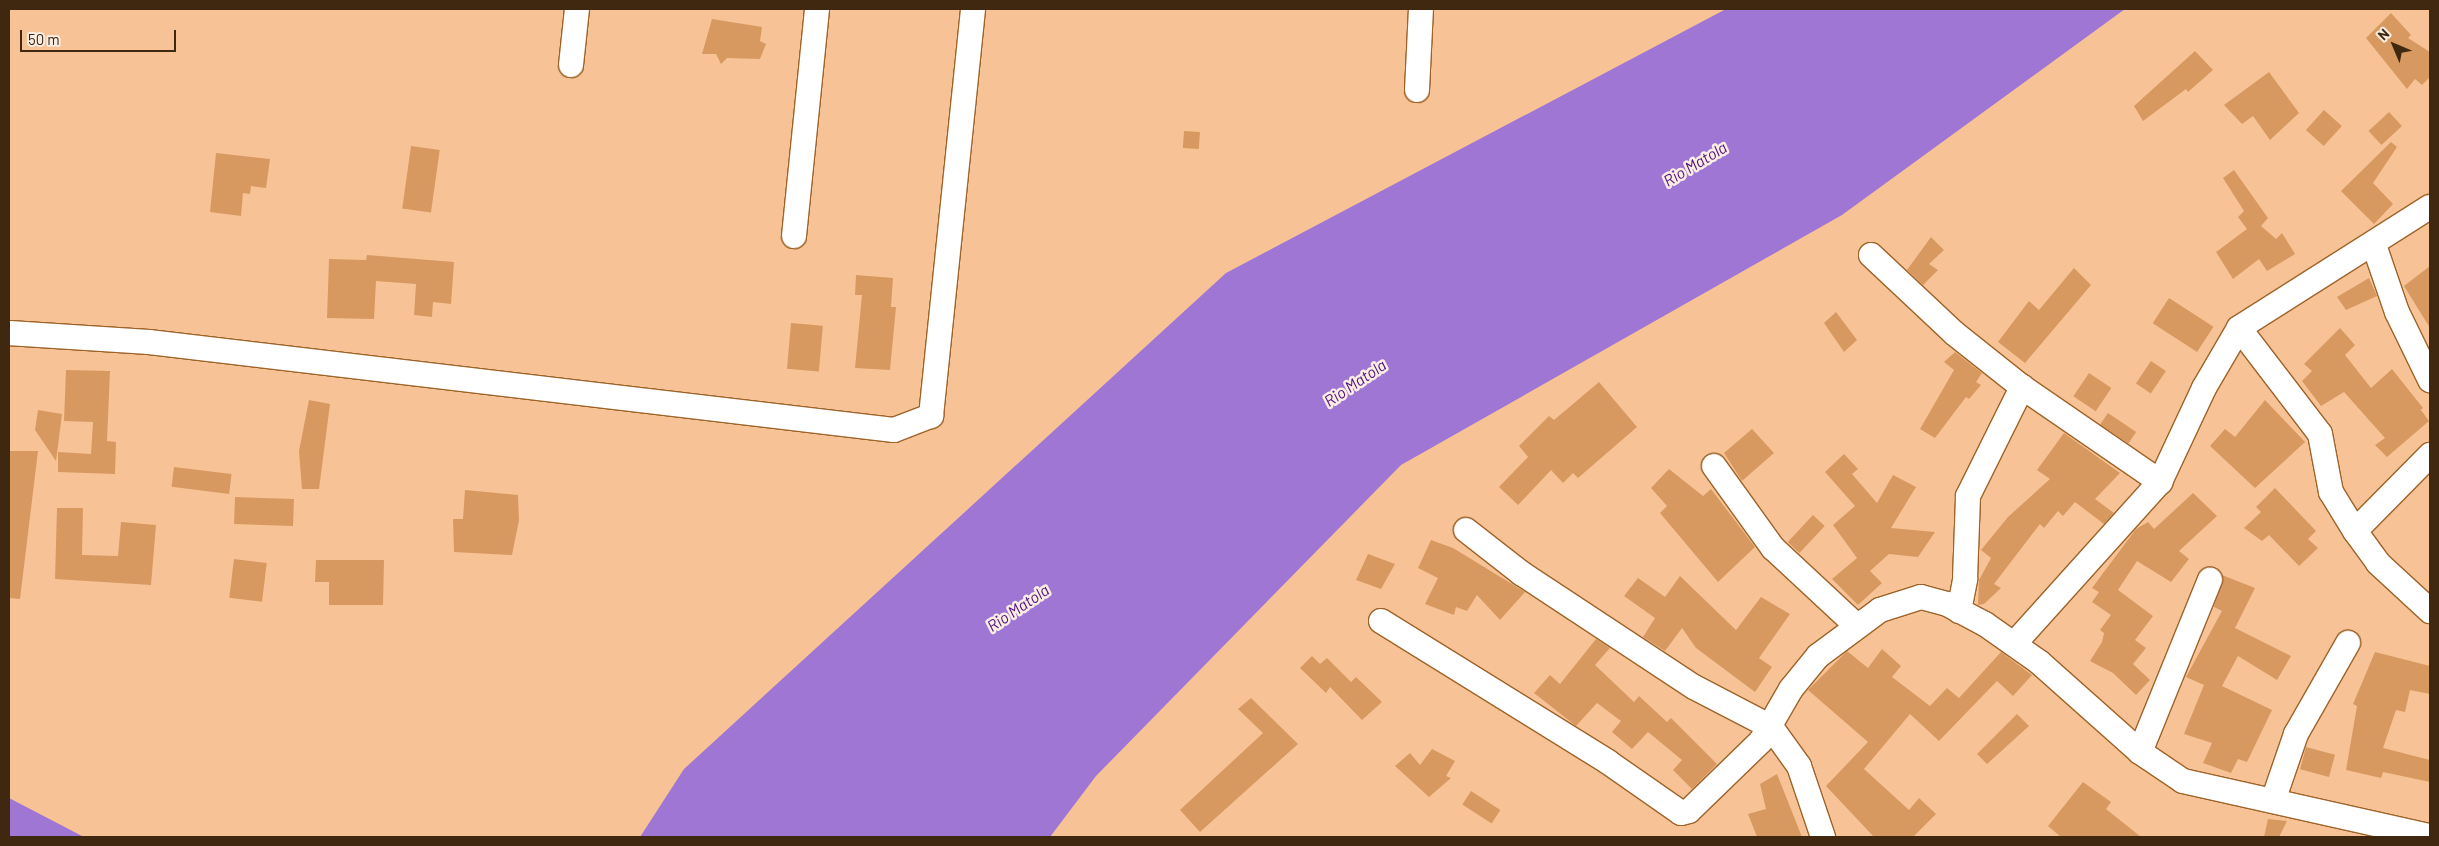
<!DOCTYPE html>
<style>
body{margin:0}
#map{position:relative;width:2439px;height:846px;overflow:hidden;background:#f7c396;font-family:Barlow,sans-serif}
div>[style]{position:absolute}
.water>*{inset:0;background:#a076d5}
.building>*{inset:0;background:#d79960;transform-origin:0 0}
.roads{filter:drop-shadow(1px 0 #9d6328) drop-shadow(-1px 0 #9d6328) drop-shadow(0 1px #9d6328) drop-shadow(0 -1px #9d6328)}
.minor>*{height:24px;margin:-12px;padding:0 12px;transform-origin:12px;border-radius:12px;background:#fff}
span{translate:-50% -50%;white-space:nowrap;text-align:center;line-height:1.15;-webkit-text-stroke:5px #faede2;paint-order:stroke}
.water-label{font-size:16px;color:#4f0d84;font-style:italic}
.frame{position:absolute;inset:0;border:10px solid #40270f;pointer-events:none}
.north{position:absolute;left:2369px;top:20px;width:50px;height:50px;-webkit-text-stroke:4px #faede2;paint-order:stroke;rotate:315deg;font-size:14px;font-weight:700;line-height:20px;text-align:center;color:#40270f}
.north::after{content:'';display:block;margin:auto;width:18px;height:22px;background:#40270f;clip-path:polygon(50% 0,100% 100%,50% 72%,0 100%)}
.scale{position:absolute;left:20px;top:30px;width:156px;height:22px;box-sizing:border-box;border:2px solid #40270f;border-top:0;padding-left:6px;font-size:15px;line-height:18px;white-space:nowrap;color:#40270f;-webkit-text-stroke:4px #faede2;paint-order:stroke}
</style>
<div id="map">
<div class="water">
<i style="clip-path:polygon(1726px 9px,2125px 9px,1842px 215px,1401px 465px,1096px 776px,1050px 837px,640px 837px,684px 769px,1226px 273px)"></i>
<i style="clip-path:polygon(9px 798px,84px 837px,9px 837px)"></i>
</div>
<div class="building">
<i style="clip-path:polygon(2391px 13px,2411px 35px,2408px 38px,2430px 52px,2430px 77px,2422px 85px,2415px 79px,2407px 89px,2366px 38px)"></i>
<i style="clip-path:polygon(712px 19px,762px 27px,760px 41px,766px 44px,760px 59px,727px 58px,721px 64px,716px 54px,702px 54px)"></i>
<i style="clip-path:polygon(2195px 51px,2213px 70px,2188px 92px,2186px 89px,2143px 121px,2134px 106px)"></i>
<i style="clip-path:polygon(2269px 72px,2299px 113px,2270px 140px,2253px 116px,2242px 124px,2224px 105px)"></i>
<i style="left:2324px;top:110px;width:24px;height:27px;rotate:42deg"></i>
<i style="left:2389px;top:112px;width:19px;height:28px;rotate:47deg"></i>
<i style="left:1184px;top:131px;width:16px;height:17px;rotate:4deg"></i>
<i style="clip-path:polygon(2391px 142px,2397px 147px,2373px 183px,2393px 204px,2374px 224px,2341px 191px)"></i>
<i style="left:411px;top:146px;width:29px;height:63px;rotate:8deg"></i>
<i style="clip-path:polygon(216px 153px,270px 159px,266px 188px,251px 186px,250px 194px,243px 193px,241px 216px,210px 212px)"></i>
<i style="clip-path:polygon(2234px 170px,2268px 218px,2261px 226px,2276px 239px,2282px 233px,2295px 254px,2267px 271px,2259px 259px,2233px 279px,2216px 252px,2247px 229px,2238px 217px,2244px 211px,2223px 178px)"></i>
<i style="clip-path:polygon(1931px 237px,1944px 250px,1929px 264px,1938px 270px,1923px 285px,1907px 270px)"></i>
<i style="clip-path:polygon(367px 255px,454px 262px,451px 304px,433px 302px,432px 317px,414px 315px,416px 284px,376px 281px,374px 319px,327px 318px,329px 259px,366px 260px)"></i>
<i style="clip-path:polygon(2430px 266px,2430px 328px,2404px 286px)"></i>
<i style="clip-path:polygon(2074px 268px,2091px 285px,2025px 363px,1998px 342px,2029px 301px,2039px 310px)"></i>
<i style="clip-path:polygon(856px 275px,893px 278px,891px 307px,896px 307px,890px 370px,855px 368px,862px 295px,855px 295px)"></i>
<i style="clip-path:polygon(2369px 278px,2377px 296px,2346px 310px,2337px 297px)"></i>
<i style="left:2169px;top:298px;width:53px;height:30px;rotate:33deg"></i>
<i style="clip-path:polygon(1836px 312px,1857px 340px,1844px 352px,1824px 323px)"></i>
<i style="left:791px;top:323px;width:32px;height:46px;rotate:5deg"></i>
<i style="clip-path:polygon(2340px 328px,2355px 345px,2345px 355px,2371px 388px,2392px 369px,2423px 408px,2417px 413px,2421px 410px,2429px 421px,2387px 457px,2375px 445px,2385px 438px,2344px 392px,2321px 406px,2302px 381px,2312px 371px,2304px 364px)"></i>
<i style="clip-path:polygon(1955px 352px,1982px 373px,1976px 382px,1981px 385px,1969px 399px,1966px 397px,1935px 438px,1920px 429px,1954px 370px,1944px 362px)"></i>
<i style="left:2151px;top:361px;width:18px;height:27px;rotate:34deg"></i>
<i style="clip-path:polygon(66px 370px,110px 371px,107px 441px,116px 442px,115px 474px,58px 472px,58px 452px,91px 454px,93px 422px,64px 421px)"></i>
<i style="left:2089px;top:373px;width:27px;height:28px;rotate:34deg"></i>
<i style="clip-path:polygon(1599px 382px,1637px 427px,1578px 478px,1573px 473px,1563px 483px,1551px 470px,1518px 505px,1499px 487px,1528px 457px,1519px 446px,1549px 416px,1554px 420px)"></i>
<i style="clip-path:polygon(309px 400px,330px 404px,319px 489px,302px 489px,299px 451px)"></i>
<i style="clip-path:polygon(2265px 400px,2305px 442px,2255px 488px,2210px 446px,2225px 429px,2235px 437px)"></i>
<i style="clip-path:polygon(38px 410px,62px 414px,56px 461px,35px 430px)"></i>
<i style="left:2108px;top:413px;width:34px;height:14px;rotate:34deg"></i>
<i style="clip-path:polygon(1752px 429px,1774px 453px,1742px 481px,1724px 453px)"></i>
<i style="clip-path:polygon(2064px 433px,2120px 473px,2095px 499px,2114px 513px,2104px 524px,2075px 502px,2063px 516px,2058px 511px,2044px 528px,2040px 524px,1994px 584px,2001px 588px,1984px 604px,1978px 605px,1979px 580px,1991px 558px,1981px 550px,2008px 517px,2050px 479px,2037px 470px)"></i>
<i style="clip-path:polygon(9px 451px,38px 451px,20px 599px,9px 598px)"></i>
<i style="clip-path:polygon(1844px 454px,1858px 469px,1852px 474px,1877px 503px,1893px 475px,1916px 487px,1891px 528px,1935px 532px,1918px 557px,1889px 554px,1870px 571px,1882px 583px,1858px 605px,1832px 579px,1857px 558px,1833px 525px,1855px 506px,1825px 472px)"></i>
<i style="left:174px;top:467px;width:58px;height:20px;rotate:7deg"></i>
<i style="clip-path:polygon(1669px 469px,1703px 496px,1711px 489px,1755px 547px,1718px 582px,1660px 513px,1667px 506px,1651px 488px)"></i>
<i style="clip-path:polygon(2275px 488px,2316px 531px,2308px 539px,2318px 548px,2299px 566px,2269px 535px,2262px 541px,2244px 528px,2261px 512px,2256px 507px)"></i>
<i style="clip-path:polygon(465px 490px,518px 495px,519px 520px,512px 555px,454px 552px,453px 519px,463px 519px)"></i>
<i style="clip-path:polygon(2193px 493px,2217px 516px,2179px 551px,2189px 559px,2171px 582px,2137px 561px,2118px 590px,2153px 616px,2135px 640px,2146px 648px,2133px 664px,2150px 680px,2136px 695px,2113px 673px,2090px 661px,2102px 642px,2104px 633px,2100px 630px,2111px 615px,2092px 602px,2099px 592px,2092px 588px,2136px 529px,2148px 522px,2154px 529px)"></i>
<i style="left:235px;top:497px;width:59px;height:27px;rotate:2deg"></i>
<i style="clip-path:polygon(57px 508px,83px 508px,82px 555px,118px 556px,121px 522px,156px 525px,151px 585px,55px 579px)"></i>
<i style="left:1813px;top:515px;width:16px;height:37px;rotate:43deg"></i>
<i style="clip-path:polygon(1431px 540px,1453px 548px,1525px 592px,1500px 620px,1477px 595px,1467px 611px,1456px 607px,1454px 615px,1425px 604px,1438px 578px,1418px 568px)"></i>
<i style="clip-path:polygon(1368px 554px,1395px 564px,1381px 589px,1356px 580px)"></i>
<i style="left:234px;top:559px;width:33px;height:39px;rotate:7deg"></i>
<i style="clip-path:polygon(316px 560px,384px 560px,383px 605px,329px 605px,329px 582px,315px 582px)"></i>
<i style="clip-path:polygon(2222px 575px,2255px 588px,2235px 628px,2291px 656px,2277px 680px,2238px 656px,2222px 686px,2272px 710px,2247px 762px,2238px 759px,2231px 773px,2203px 763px,2212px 743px,2184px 734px,2204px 685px,2186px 677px,2222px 611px,2214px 607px)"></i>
<i style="clip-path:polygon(1680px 576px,1736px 630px,1761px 597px,1790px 614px,1759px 658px,1772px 667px,1755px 692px,1696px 648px,1682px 628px,1665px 651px,1643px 637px,1655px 618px,1624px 596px,1638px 578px,1665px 597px)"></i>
<i style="clip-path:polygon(1596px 639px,1610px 648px,1595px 665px,1634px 702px,1639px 696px,1667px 722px,1671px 718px,1717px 764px,1692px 789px,1673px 770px,1682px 760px,1648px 732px,1632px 749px,1612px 732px,1621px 721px,1597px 703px,1576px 726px,1534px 693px,1550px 675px,1560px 684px)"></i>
<i style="clip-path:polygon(1882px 649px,1901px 666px,1892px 677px,1930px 706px,1947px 688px,1959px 698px,2001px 652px,2032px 675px,2013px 696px,1997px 681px,1939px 741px,1910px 714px,1864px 769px,1909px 810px,1919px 798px,1936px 814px,1913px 837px,1874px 837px,1826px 786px,1868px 742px,1808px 690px,1847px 651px,1868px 668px)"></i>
<i style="clip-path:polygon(2375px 652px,2430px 666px,2430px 694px,2410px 690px,2405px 712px,2396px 710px,2383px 748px,2430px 760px,2430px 782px,2383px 772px,2381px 778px,2346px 770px,2357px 706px,2353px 704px)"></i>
<i style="clip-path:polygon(1312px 656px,1320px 664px,1327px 658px,1351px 682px,1356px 677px,1382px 702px,1362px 720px,1330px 687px,1326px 693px,1300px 668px)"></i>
<i style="clip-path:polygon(1251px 698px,1298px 744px,1200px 832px,1180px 810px,1263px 733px,1238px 709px)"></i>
<i style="clip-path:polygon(2017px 714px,2029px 726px,1987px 764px,1977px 754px)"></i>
<i style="left:2306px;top:747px;width:30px;height:23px;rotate:15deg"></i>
<i style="clip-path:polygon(1432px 749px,1455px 761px,1446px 776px,1451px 778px,1429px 797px,1395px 766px,1410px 753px,1420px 765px)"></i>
<i style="clip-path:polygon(1777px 774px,1802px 837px,1757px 837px,1748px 814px,1766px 809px,1760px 784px)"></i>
<i style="clip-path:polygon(2083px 782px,2111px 802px,2106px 809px,2141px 837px,2061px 837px,2048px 826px)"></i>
<i style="left:1471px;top:791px;width:35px;height:16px;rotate:33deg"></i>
<i style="clip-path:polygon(2268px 819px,2287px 821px,2279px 837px,2264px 837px)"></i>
</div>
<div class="roads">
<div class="minor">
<i style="left:571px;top:65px;width:56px;rotate:-83.9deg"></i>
<i style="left:1417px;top:90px;width:81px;rotate:-87.2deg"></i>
<i style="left:794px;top:236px;width:228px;rotate:-84.2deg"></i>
<i style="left:2374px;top:245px;width:71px;rotate:71.1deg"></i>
<i style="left:2397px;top:312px;width:76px;rotate:64.1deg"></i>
<i style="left:1871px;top:255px;width:114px;rotate:43.2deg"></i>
<i style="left:1954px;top:333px;width:87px;rotate:38.5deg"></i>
<i style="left:2022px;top:387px;width:168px;rotate:34.5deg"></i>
<i style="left:2239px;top:328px;width:133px;rotate:52.6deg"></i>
<i style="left:2320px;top:434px;width:59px;rotate:79.3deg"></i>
<i style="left:2331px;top:492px;width:46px;rotate:58.4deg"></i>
<i style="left:2355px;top:531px;width:39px;rotate:54deg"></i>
<i style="left:2378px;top:563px;width:71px;rotate:42.7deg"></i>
<i style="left:9px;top:333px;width:140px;rotate:3.7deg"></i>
<i style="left:149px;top:342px;width:750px;rotate:6.74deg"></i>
<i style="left:894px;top:430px;width:40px;rotate:-21deg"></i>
<i style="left:931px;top:416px;width:409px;rotate:-84.1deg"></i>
<i style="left:1714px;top:466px;width:101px;rotate:54.3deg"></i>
<i style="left:1773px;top:548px;width:113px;rotate:42.9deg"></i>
<i style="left:1466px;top:530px;width:70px;rotate:38deg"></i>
<i style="left:1521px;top:573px;width:207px;rotate:33.4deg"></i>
<i style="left:1694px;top:687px;width:87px;rotate:27.5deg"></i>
<i style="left:1771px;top:727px;width:48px;rotate:54.3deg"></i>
<i style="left:1799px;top:766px;width:75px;rotate:71.3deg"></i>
<i style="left:2355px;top:531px;width:107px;rotate:-45.4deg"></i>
<i style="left:1959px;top:611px;width:33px;rotate:-79deg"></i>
<i style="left:1965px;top:579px;width:83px;rotate:-87.9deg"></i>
<i style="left:1968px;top:496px;width:122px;rotate:-63.6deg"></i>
<i style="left:1381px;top:621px;width:267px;rotate:31.8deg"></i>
<i style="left:1608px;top:762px;width:89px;rotate:34.9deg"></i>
<i style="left:1681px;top:813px;width:8px;rotate:-14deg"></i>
<i style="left:1689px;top:811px;width:100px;rotate:-44.2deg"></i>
<i style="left:1761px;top:741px;width:60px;rotate:-60deg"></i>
<i style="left:1791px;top:689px;width:43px;rotate:-50.7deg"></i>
<i style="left:1818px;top:656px;width:77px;rotate:-36.6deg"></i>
<i style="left:1880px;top:610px;width:43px;rotate:-17.6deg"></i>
<i style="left:1921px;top:597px;width:27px;rotate:15deg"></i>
<i style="left:1947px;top:604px;width:43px;rotate:27.8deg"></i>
<i style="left:1985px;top:624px;width:66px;rotate:35.1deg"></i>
<i style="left:2039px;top:662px;width:135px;rotate:41.7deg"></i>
<i style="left:2140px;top:752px;width:52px;rotate:34deg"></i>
<i style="left:2183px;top:781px;width:253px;rotate:12.6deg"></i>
<i style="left:2014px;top:644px;width:218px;rotate:-48deg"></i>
<i style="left:2160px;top:482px;width:104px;rotate:-64.9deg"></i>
<i style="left:2204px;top:388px;width:69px;rotate:-59.7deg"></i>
<i style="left:2239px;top:328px;width:226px;rotate:-32.4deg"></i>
<i style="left:2140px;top:752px;width:186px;rotate:-67.9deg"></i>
<i style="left:2274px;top:798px;width:68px;rotate:-71deg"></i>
<i style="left:2296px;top:734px;width:105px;rotate:-60.3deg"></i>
</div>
</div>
<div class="water-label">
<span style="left:1695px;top:164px;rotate:-31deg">Rio Matola</span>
<span style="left:1355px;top:383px;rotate:-34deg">Rio Matola</span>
<span style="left:1018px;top:608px;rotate:-34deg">Rio Matola</span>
</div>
<div class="frame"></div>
<div class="north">N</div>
<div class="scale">50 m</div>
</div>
